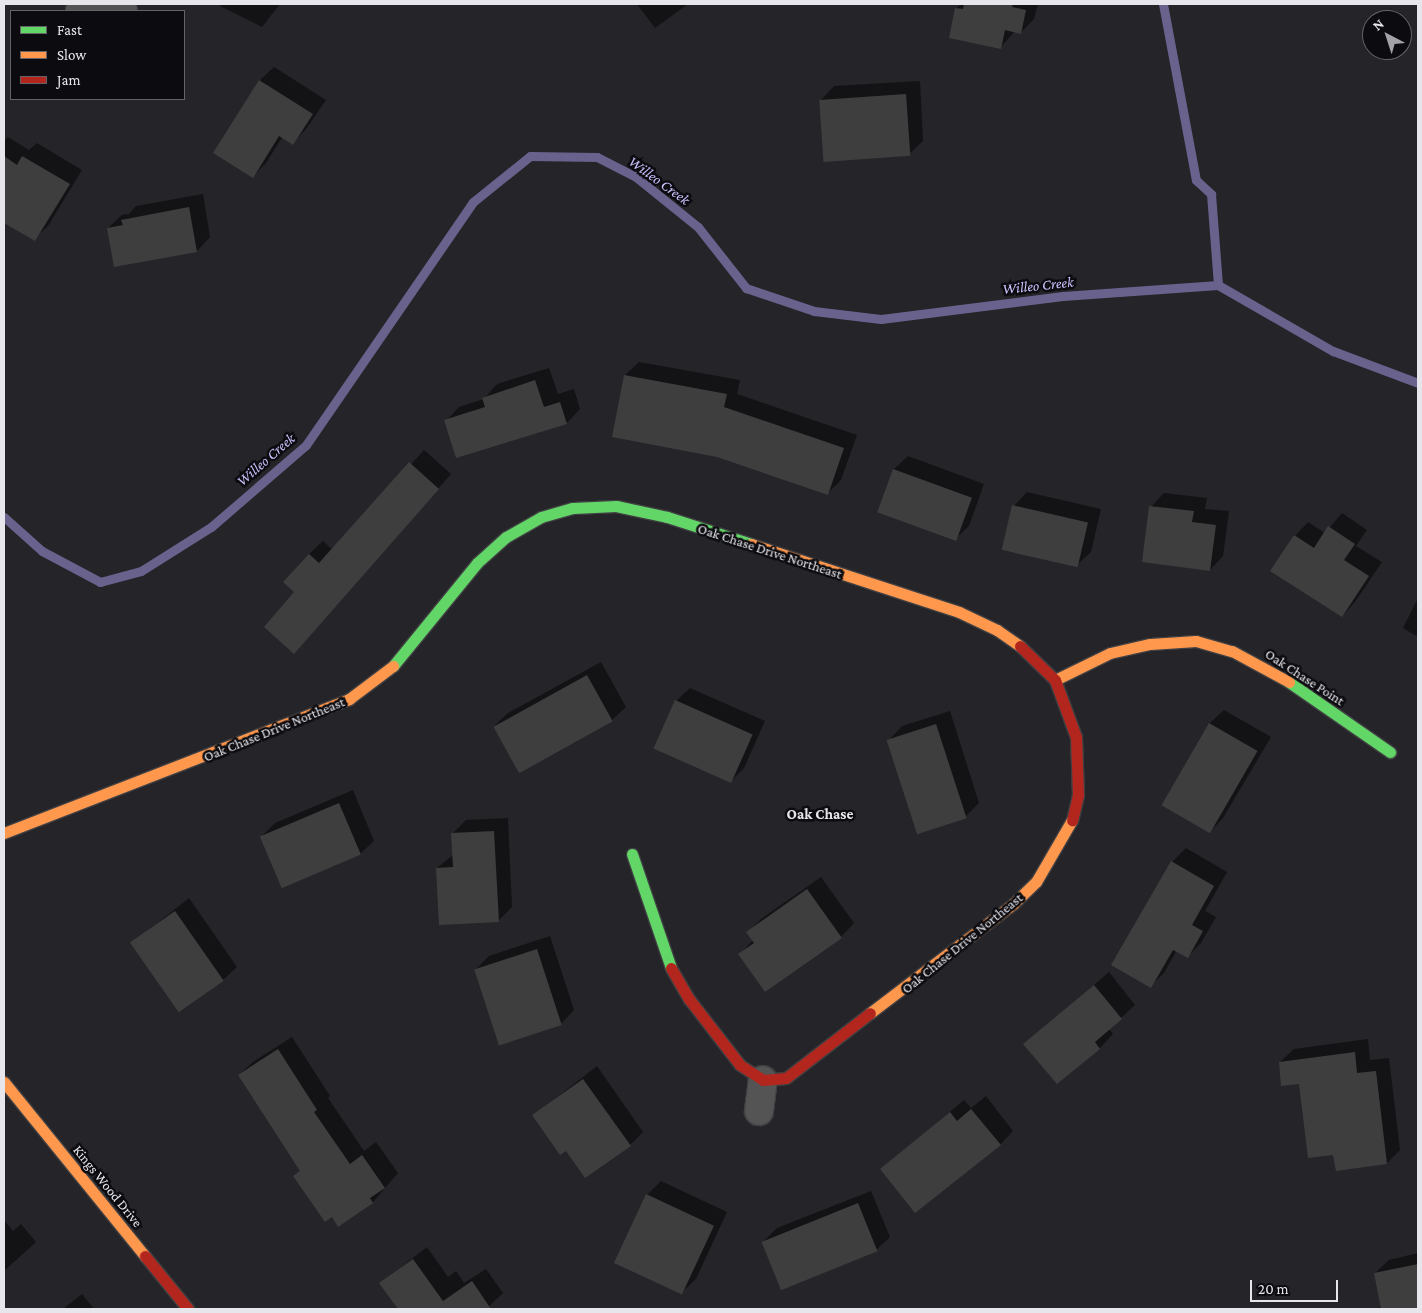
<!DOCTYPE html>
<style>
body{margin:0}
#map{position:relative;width:1422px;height:1313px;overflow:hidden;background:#242429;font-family:"Crimson Pro",serif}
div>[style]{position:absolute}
.shadow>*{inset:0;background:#0007}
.stream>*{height:9px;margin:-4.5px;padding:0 4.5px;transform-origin:4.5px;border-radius:4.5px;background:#69628d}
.building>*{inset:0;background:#3f3e3f;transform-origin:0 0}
.roads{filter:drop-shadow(1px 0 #404043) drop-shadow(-1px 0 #404043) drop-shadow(0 1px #404043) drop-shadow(0 -1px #404043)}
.street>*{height:28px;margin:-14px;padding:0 14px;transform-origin:14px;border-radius:14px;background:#545455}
.fast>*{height:11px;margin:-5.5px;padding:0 5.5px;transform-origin:5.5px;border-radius:5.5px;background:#63d668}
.slow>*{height:11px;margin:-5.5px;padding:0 5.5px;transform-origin:5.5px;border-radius:5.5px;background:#ff974d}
.jam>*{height:11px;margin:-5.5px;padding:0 5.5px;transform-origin:5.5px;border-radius:5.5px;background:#b3261e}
span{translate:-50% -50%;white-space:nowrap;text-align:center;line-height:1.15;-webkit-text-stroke:5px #0c0c10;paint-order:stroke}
.street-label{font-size:14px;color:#e7e6ec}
.water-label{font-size:15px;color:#cac2fd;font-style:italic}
.neighbourhood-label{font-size:15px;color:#e7e6ec;font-weight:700}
.frame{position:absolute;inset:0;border:5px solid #e7e6ec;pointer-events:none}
.legend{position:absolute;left:10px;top:10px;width:175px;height:90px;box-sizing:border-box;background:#0c0c10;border:1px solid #646368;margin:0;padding:6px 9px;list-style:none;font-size:15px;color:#e7e6ec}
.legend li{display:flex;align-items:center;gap:10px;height:25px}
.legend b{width:25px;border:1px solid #646368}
.north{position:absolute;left:1362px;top:10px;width:50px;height:50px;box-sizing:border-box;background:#0c0c10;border:1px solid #646368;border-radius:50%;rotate:320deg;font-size:14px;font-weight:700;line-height:20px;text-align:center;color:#e7e6ec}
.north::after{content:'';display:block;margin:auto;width:18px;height:22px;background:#a3a2a8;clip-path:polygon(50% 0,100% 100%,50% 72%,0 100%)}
.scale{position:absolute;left:1250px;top:1280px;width:88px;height:22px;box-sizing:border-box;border:2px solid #e7e6ec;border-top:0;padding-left:6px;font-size:15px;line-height:18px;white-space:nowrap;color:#e7e6ec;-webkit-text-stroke:4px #0c0c10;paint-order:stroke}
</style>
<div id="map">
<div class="shadow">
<i style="clip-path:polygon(222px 4px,280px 4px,262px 27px,220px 6px)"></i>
<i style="clip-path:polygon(637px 4px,688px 4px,655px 28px)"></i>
<i style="clip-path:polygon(961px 4px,1038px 4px,1034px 19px,1021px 32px,1015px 31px,1000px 48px,957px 8px)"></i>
<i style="clip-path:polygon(274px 67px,326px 100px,306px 129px,293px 143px,283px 136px,266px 163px,253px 176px,214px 153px,260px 80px)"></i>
<i style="clip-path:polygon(920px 81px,923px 141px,909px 154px,821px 100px,834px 86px)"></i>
<i style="clip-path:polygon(8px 137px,29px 150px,37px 143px,82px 170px,48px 226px,34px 239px,4px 221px,4px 141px)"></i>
<i style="clip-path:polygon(203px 194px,210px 237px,197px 251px,115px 265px,108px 228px,122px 215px,129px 214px,136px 206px)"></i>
<i style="clip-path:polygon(639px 362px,740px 380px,737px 394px,857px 435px,841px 480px,827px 494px,625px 375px)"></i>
<i style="clip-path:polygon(549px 368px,558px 394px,574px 389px,580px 409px,567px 423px,446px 421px,459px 407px,484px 399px,497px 384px)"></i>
<i style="clip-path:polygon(424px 450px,451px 474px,294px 653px,296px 592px,309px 554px,323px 541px,333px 550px)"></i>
<i style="clip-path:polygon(908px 456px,984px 484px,969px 526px,955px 539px,879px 512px,894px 469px)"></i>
<i style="clip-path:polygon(1027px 492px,1101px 509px,1091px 552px,1077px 565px,1014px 506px)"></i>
<i style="clip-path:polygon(1164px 493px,1207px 498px,1205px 509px,1229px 511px,1223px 556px,1210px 570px,1151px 507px)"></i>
<i style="clip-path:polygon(1342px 513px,1367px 530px,1356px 546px,1382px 562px,1355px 602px,1342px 616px,1295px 536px,1308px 522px,1325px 533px)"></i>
<i style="clip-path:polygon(1418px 598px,1418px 637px,1403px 628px)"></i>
<i style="clip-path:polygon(601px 662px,626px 707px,612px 720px,494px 726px,508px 713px)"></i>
<i style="clip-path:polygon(690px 688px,765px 721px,744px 768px,730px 782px,676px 701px)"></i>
<i style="clip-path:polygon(1224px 710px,1271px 737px,1223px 818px,1210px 832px,1163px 804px,1210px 723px)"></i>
<i style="clip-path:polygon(950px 711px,979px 803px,965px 817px,889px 740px,902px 726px)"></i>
<i style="clip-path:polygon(353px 790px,374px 841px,360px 854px,261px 837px,275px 823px)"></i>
<i style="clip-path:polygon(508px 818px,512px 907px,498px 921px,437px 868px,453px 855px,452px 834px,466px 820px)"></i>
<i style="clip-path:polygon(1186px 848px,1227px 872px,1205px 911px,1216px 917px,1201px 943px,1188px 956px,1177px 950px,1164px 973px,1150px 986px,1113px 964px,1172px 862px)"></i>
<i style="clip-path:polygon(821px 877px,854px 923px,841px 937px,740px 954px,753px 940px,748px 932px,761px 919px)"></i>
<i style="clip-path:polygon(189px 898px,237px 967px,223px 980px,132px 943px)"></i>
<i style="clip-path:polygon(550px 936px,574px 1010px,561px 1024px,499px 1044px,475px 970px,489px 956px)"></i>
<i style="clip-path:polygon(1109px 972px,1135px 1005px,1109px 1029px,1113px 1034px,1100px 1048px,1057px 1083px,1025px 1044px)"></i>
<i style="clip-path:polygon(292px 1037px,330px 1096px,328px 1098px,364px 1151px,376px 1142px,398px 1173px,373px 1202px,339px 1225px,239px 1075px,253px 1062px)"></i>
<i style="clip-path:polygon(1368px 1039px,1370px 1060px,1389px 1058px,1400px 1150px,1387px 1163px,1334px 1153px,1300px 1083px,1280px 1062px,1294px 1049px)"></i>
<i style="clip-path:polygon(597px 1066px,643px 1132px,630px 1145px,567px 1149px,534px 1115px)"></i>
<i style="clip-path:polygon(986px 1096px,1013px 1131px,1000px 1145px,882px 1169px,964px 1100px,971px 1108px)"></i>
<i style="clip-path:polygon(661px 1181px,727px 1212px,696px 1279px,682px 1292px,647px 1195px)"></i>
<i style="clip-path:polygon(871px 1191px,890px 1237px,876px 1250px,763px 1242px,777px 1228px)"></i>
<i style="clip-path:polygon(4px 1220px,13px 1231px,21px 1224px,36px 1242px,4px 1271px)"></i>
<i style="clip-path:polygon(427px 1247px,448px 1277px,456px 1271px,464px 1283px,486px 1269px,503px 1293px,486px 1309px,399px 1309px,381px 1283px)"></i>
<i style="clip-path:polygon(1418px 1253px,1418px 1309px,1383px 1309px,1375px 1273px,1389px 1260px)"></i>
<i style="clip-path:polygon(82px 1294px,94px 1309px,63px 1309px)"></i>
</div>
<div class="stream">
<i style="left:1163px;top:4px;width:179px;rotate:79.4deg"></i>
<i style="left:1196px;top:180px;width:21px;rotate:43deg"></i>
<i style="left:1211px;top:194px;width:91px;rotate:85.6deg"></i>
<i style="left:4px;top:517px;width:51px;rotate:41.8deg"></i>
<i style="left:42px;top:551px;width:66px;rotate:28.1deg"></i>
<i style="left:100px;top:582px;width:42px;rotate:-15deg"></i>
<i style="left:141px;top:571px;width:83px;rotate:-32.2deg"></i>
<i style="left:211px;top:527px;width:125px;rotate:-40.8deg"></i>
<i style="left:306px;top:445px;width:295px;rotate:-55.5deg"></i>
<i style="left:473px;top:202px;width:73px;rotate:-38.9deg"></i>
<i style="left:530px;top:156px;width:67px;rotate:0.9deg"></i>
<i style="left:597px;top:157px;width:44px;rotate:27.1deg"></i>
<i style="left:636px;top:177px;width:80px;rotate:38.9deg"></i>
<i style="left:698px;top:227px;width:78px;rotate:51.8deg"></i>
<i style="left:746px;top:288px;width:72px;rotate:18.7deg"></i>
<i style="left:814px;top:311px;width:67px;rotate:6.8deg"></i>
<i style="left:881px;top:319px;width:183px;rotate:-7.2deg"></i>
<i style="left:1063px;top:296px;width:155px;rotate:-4.1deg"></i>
<i style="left:1218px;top:285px;width:133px;rotate:29.9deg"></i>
<i style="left:1333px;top:351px;width:91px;rotate:20.6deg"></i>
</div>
<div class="building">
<i style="clip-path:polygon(964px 4px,1013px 4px,1012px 7px,1026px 10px,1021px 34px,1005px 30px,1001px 49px,949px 38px,955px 8px,963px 9px)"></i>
<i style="clip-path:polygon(259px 80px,313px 114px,293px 145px,279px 136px,253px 178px,213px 153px)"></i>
<i style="left:906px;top:94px;width:62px;height:87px;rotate:86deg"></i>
<i style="clip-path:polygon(4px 156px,17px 165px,22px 156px,70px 184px,35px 241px,4px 223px)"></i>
<i style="clip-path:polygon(189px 207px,197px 252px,114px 267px,107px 228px,123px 225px,121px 220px)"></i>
<i style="clip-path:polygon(624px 375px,727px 394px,724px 407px,844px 448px,828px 495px,717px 457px,612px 437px)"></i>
<i style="clip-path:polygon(535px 380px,544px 407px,560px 402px,567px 424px,456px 458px,444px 420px,485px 407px,482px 398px)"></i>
<i style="clip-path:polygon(409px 462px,439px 489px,294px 654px,264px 627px,294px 592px,283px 582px,309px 554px,319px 563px)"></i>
<i style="left:893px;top:469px;width:84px;height:46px;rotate:20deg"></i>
<i style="left:1012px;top:505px;width:78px;height:46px;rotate:13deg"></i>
<i style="clip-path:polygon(1149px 506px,1194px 511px,1192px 522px,1216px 525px,1210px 571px,1142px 562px)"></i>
<i style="clip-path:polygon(1328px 526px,1355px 544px,1344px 560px,1369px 576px,1342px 617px,1270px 571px,1294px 535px,1314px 548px)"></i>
<i style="left:587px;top:675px;width:53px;height:107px;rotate:61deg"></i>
<i style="left:675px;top:700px;width:85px;height:53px;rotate:24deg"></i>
<i style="left:1209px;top:723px;width:56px;height:95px;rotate:30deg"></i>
<i style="left:936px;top:724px;width:99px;height:52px;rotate:72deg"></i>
<i style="left:339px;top:803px;width:56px;height:86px;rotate:67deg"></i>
<i style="clip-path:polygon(494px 831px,499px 922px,439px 925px,436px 868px,453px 867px,451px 833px)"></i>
<i style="clip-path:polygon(1171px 861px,1214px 886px,1192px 925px,1203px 931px,1188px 958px,1173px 950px,1151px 988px,1111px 965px)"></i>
<i style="clip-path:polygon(807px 889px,842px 938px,765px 992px,738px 954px,754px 943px,746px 932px)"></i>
<i style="left:175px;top:911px;width:85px;height:55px;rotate:55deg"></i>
<i style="left:537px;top:949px;width:80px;height:66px;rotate:72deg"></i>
<i style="clip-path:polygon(1094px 985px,1122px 1019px,1095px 1042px,1100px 1049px,1057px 1084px,1023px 1044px)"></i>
<i style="clip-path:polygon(278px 1049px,317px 1110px,314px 1112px,350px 1164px,362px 1155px,385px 1188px,370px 1198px,373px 1203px,338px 1227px,332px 1217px,325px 1222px,293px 1176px,300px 1171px,238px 1075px)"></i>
<i style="clip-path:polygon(1355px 1052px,1357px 1073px,1376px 1071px,1387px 1164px,1336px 1171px,1333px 1155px,1308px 1158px,1299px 1084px,1281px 1086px,1279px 1062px)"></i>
<i style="clip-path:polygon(583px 1079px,631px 1146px,585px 1178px,566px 1151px,560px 1155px,532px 1115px)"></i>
<i style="clip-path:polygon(971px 1109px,1001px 1145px,915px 1213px,880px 1169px,950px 1112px,957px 1121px)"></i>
<i style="left:646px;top:1194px;width:75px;height:76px;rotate:25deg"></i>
<i style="left:858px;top:1203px;width:52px;height:104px;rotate:68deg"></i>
<i style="clip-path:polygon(413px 1259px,443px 1301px,472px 1281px,491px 1309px,398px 1309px,379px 1283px)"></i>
<i style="clip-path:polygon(1418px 1264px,1418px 1309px,1381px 1309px,1374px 1273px)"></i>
</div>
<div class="roads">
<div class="street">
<i style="left:102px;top:4px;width:22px;rotate:18deg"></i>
<i style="left:80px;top:11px;width:20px;rotate:-20deg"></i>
<i style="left:759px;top:1111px;width:31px;rotate:-83deg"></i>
</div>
<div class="fast">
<i style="left:393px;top:666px;width:133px;rotate:-50.8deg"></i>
<i style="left:477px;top:563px;width:39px;rotate:-42deg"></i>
<i style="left:506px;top:537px;width:40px;rotate:-29.7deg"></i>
<i style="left:541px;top:517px;width:33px;rotate:-16deg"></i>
<i style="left:573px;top:508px;width:43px;rotate:-2.7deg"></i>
<i style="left:616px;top:506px;width:52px;rotate:12.2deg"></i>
<i style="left:667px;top:517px;width:88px;rotate:17.8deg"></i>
<i style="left:1289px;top:682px;width:123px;rotate:34.7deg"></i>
<i style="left:632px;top:854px;width:120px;rotate:71.1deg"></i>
</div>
<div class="slow">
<i style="left:751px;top:544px;width:219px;rotate:18.1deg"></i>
<i style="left:959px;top:612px;width:42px;rotate:25.3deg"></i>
<i style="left:997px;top:630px;width:28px;rotate:35deg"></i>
<i style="left:1055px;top:680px;width:61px;rotate:-26.1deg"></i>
<i style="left:1110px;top:653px;width:41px;rotate:-12.7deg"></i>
<i style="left:1150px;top:644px;width:46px;rotate:-3.7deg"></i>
<i style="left:1196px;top:641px;width:37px;rotate:16deg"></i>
<i style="left:1232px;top:651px;width:65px;rotate:28.5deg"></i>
<i style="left:4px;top:833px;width:370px;rotate:-21.2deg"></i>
<i style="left:349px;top:699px;width:55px;rotate:-36.9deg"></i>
<i style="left:870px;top:1013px;width:180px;rotate:-37.3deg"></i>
<i style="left:1013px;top:904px;width:32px;rotate:-44deg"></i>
<i style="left:1036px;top:882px;width:72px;rotate:-59.9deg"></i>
<i style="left:4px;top:1082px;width:224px;rotate:51deg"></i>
</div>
<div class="jam">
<i style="left:1020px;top:646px;width:49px;rotate:44.2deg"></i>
<i style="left:1055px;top:680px;width:61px;rotate:69.8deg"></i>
<i style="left:1076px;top:737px;width:58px;rotate:88deg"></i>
<i style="left:1078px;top:795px;width:26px;rotate:103deg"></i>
<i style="left:671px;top:968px;width:36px;rotate:60deg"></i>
<i style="left:689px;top:999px;width:83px;rotate:52.3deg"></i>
<i style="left:740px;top:1065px;width:27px;rotate:33deg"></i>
<i style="left:763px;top:1080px;width:23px;rotate:-5deg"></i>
<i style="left:786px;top:1078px;width:106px;rotate:-37.7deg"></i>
<i style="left:145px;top:1256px;width:68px;rotate:50.9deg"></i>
</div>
</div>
<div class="street-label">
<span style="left:770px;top:551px;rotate:18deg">Oak Chase Drive Northeast</span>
<span style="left:1305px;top:677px;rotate:33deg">Oak Chase Point</span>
<span style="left:274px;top:729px;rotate:-22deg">Oak Chase Drive Northeast</span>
<span style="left:962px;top:943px;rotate:-39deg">Oak Chase Drive Northeast</span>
<span style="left:108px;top:1186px;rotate:51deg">Kings Wood Drive</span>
</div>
<div class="water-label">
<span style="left:659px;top:181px;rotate:36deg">Willeo Creek</span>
<span style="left:1038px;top:286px;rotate:-6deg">Willeo Creek</span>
<span style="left:266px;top:460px;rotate:-41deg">Willeo Creek</span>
</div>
<div class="neighbourhood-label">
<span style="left:820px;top:815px">Oak Chase</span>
</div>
<div class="frame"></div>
<ul class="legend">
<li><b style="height:6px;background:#63d668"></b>Fast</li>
<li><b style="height:6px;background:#ff974d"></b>Slow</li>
<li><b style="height:6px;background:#b3261e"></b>Jam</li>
</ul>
<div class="north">N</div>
<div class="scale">20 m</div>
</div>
